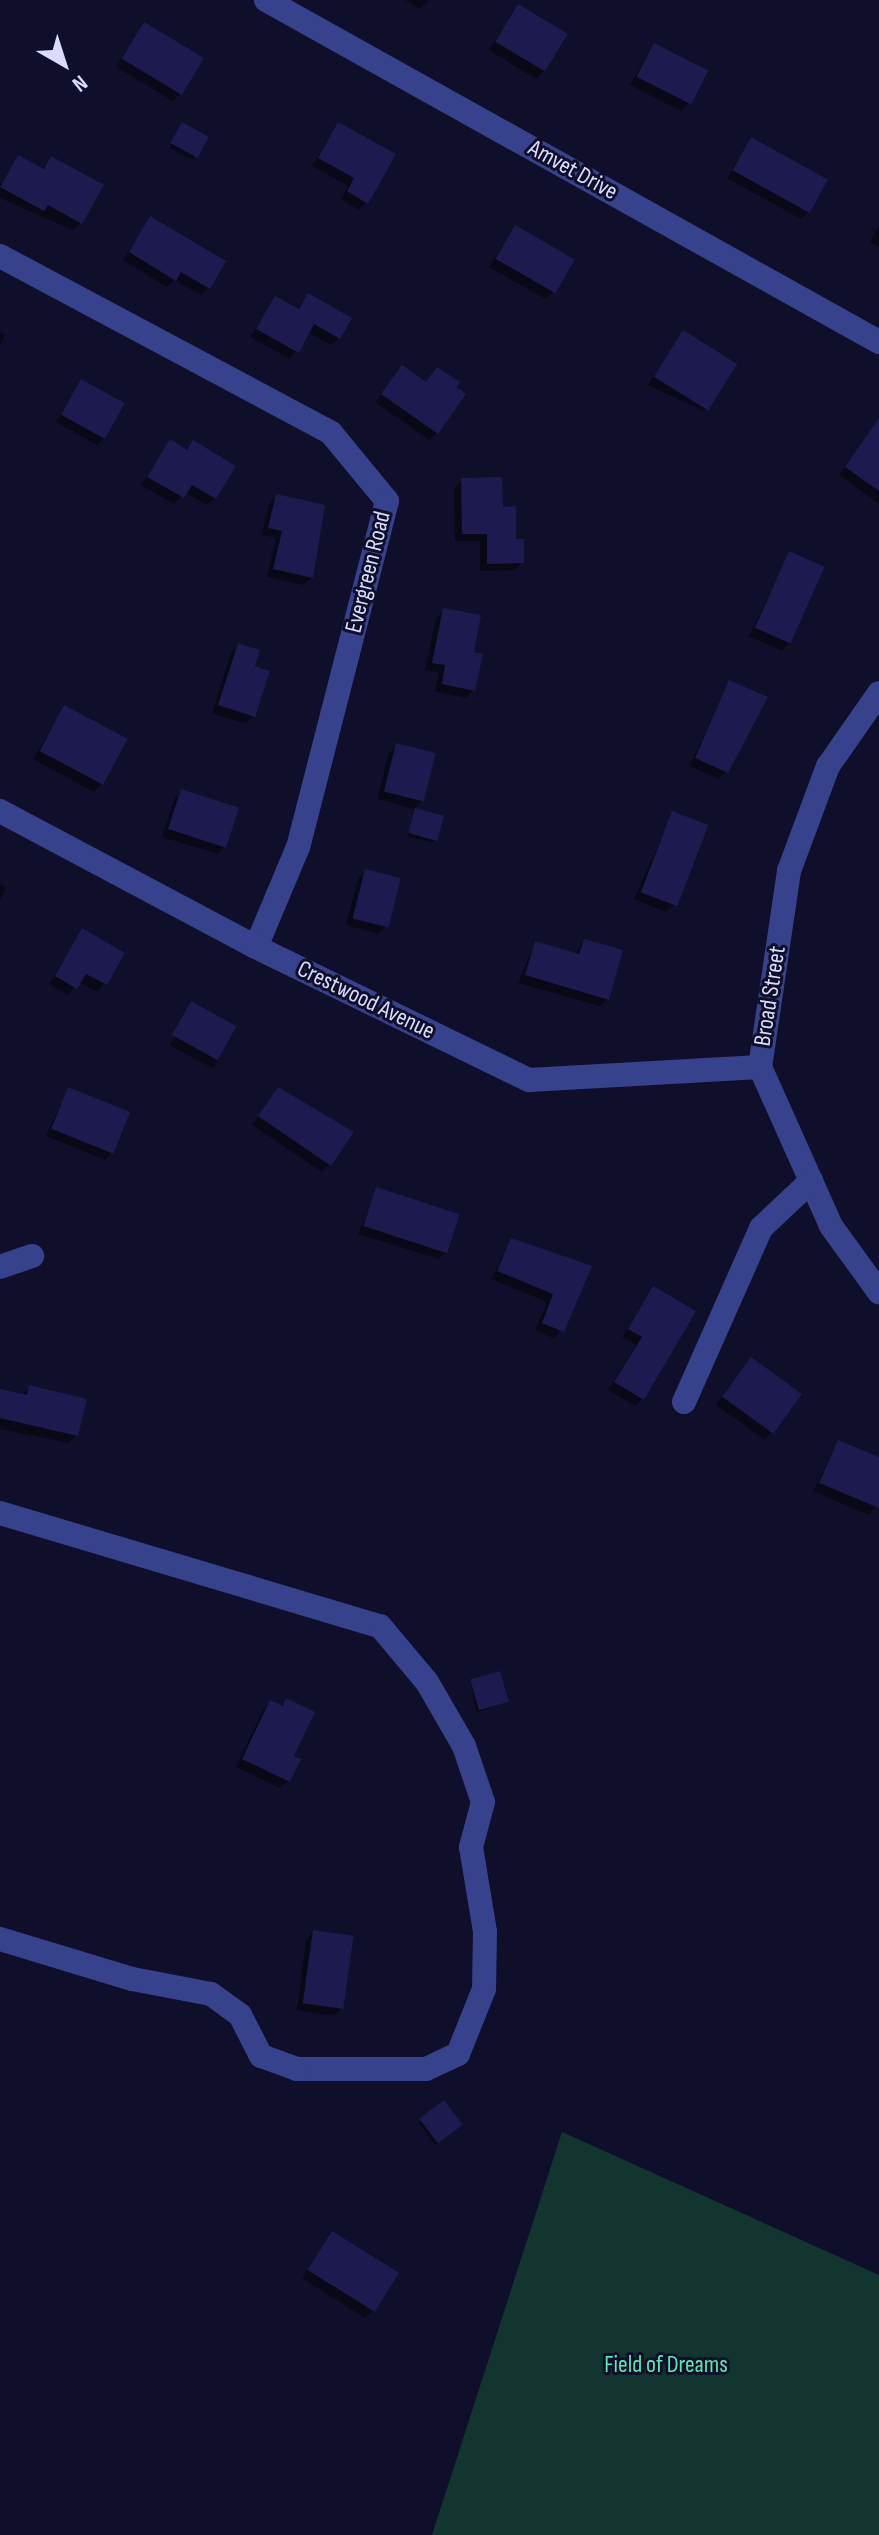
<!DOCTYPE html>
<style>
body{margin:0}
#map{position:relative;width:879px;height:2535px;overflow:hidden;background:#0f0f2b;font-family:"Sofia Sans Condensed",sans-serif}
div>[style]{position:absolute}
.green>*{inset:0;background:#12362f}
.shadow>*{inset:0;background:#0007;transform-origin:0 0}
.building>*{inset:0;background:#1c1a4e;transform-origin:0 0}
.minor>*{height:24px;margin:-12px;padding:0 12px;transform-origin:12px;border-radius:12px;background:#37428d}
span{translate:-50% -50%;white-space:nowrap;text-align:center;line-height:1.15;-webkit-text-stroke:6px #0f0f2b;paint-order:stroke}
.street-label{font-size:24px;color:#dadbff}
.park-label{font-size:24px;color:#5de8ae}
.north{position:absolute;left:24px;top:24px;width:80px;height:80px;-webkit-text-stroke:6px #0f0f2b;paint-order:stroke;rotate:141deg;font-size:22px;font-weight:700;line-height:32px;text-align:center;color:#dadbff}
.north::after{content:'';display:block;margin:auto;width:28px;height:36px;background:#dadbff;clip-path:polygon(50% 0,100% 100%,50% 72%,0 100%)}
</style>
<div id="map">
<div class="green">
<i style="clip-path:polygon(562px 2132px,879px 2275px,879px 2535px,432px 2535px)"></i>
</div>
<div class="shadow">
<i style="clip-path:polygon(405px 0,429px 0,420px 9px)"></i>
<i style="clip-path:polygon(518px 6px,544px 71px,536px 79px,489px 50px)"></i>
<i style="clip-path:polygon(144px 25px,181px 93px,173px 101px,116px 67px)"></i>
<i style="clip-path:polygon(654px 45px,689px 103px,681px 111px,630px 85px)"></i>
<i style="clip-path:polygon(338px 125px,367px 202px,359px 210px,341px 199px,348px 186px,312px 166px)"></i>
<i style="clip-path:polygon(180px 128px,195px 157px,192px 160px,170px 148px)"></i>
<i style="clip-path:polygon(751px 139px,808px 212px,801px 219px,727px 178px)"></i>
<i style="clip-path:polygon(18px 158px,41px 170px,52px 158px,81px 223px,73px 230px,0 198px,0 185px)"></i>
<i style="clip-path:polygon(151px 219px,208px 288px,201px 295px,174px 280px,167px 287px,123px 260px)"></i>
<i style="clip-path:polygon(879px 225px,879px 247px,870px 242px)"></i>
<i style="clip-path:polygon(515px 227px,553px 292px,546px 299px,489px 267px)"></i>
<i style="clip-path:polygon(308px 296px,339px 337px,331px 345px,308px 332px,290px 359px,250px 337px,275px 299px,296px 310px)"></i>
<i style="clip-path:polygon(0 332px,5px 335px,0 345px)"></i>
<i style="clip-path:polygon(683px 333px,710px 403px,703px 411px,648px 385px)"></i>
<i style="clip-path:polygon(402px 368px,425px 384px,437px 369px,437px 433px,429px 440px,375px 402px)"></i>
<i style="clip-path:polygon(81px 382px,104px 438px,97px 445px,56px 422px)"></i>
<i style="clip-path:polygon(867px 438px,879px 446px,879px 504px,839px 475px)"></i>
<i style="clip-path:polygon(170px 442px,185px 451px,193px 442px,215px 498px,207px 505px,185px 492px,174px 504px,141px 485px)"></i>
<i style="clip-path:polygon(462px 480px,501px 509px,522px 562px,515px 570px,480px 571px,480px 541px,455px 541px,454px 488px)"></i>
<i style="clip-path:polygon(276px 496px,322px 507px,311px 578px,303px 585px,267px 577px,276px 538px,262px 535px,269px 504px)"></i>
<i style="clip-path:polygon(790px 553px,789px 643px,782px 651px,749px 636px)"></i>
<i style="clip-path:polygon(444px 610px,471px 654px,474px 690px,466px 698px,435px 691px,439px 672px,425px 670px,436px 618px)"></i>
<i style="clip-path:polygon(238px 645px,253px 668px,253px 716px,246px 724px,212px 713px,231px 653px)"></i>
<i style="clip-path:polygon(730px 683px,726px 771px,719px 779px,689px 766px)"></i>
<i style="clip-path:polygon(64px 707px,102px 784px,94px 792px,33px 759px)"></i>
<i style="clip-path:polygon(397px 745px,422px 801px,414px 809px,377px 799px,389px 753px)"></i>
<i style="clip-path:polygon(181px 792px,225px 846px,218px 854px,162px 837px,174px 799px)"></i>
<i style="clip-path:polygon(416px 811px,436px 839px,432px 843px,407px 836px)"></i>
<i style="clip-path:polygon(673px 813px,674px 905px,666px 912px,634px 899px)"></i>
<i style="clip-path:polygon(366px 871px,385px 927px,378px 934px,346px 925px,358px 879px)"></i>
<i style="clip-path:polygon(0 884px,6px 888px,0 900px)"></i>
<i style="clip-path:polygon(82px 931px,122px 953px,98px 992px,79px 982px,68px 995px,49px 984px)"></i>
<i style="clip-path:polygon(584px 941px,607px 999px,600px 1006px,518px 983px,535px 943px,575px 955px)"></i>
<i style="left:192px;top:1004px;width:49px;height:47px;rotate:28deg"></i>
<i style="clip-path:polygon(68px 1089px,112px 1152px,105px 1160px,46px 1136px)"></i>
<i style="clip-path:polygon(278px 1089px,330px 1164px,322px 1172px,252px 1125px)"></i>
<i style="clip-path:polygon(377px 1190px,446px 1252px,439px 1259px,358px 1234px)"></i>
<i style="clip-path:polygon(511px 1240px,589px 1267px,555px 1339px,535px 1330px,547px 1302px,491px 1279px)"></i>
<i style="clip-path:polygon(654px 1289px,643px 1399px,635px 1406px,608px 1390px,636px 1345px,622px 1337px)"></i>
<i style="clip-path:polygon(744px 1367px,800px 1395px,765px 1440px,716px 1405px)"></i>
<i style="clip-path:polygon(30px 1387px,76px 1435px,69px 1443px,0 1429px,0 1391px,21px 1396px)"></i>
<i style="clip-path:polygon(838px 1442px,879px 1459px,879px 1502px,869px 1515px,813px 1491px)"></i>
<i style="clip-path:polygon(471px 1682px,507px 1701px,476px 1713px)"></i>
<i style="clip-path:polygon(287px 1700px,288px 1781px,280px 1788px,236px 1767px,263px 1710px,271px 1702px,280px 1707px)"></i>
<i style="clip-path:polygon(313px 1932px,343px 2008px,335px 2016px,297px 2010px,306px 1940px)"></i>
<i style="clip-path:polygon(422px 2120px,457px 2128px,435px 2145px,419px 2123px)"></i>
<i style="clip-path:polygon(333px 2234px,373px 2311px,365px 2318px,302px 2278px)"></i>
</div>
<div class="building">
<i style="left:518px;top:4px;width:58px;height:44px;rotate:31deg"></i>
<i style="left:144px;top:22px;width:70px;height:43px;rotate:31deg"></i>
<i style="left:654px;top:43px;width:61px;height:38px;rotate:27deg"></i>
<i style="left:182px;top:122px;width:31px;height:24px;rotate:29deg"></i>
<i style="clip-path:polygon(338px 122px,396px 154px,368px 204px,347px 191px,354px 178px,318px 158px)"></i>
<i style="left:751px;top:137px;width:88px;height:38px;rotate:29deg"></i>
<i style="clip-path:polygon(18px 155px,44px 169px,51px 156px,104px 185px,82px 224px,48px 205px,44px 211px,0 187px)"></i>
<i style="clip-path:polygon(150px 216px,226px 261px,210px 289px,181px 272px,176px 281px,129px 252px)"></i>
<i style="left:515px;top:225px;width:69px;height:39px;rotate:30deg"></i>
<i style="clip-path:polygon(308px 293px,352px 318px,340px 339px,314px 324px,299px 353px,256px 329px,275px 296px,299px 309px)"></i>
<i style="left:683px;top:330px;width:64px;height:55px;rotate:32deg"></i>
<i style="clip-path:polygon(402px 365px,426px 382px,437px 367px,460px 382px,457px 387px,466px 394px,438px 434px,381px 394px)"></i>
<i style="left:81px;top:379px;width:50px;height:41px;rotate:29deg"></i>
<i style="clip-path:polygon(879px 418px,879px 491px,845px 467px)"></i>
<i style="clip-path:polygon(170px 439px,187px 450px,193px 440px,236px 466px,216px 499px,192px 485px,184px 498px,147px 477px)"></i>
<i style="clip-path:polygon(502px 477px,503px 507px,516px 506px,516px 539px,524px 539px,524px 563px,487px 564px,487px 534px,462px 534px,461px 478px)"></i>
<i style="clip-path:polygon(276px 494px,325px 505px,313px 578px,273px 569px,282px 531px,268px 528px)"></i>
<i style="left:789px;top:551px;width:39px;height:84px;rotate:24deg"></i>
<i style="clip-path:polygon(443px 608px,481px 615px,474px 652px,483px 654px,475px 691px,442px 684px,445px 665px,432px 663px)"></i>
<i style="clip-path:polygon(238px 643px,260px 650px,255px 666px,270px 671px,255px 717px,218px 705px)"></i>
<i style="clip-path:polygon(729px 680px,768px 697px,728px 773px,695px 758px)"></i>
<i style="left:64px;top:705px;width:72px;height:52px;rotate:28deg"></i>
<i style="left:396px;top:743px;width:41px;height:50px;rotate:14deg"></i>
<i style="left:181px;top:789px;width:61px;height:42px;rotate:18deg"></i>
<i style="left:415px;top:808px;width:30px;height:26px;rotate:15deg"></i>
<i style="left:672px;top:811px;width:39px;height:87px;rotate:21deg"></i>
<i style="left:365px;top:869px;width:37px;height:51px;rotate:14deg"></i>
<i style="clip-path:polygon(82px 928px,125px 953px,107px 985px,86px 974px,77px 989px,55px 976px)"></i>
<i style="clip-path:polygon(584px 939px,623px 950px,609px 1000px,525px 975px,535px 941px,579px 954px)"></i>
<i style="left:191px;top:1001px;width:52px;height:39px;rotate:29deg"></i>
<i style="left:68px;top:1087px;width:67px;height:45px;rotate:22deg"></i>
<i style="clip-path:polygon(278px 1087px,354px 1132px,331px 1166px,258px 1116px)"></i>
<i style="left:376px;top:1187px;width:88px;height:41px;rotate:18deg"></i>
<i style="clip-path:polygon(511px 1238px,592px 1266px,564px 1332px,542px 1323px,553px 1294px,497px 1271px)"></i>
<i style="clip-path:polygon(653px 1286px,696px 1311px,644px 1400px,614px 1382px,642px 1337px,628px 1329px)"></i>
<i style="left:751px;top:1357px;width:63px;height:49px;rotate:36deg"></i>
<i style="clip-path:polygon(29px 1385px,87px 1399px,78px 1436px,0 1418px,0 1389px,27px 1395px)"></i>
<i style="clip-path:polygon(838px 1440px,879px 1457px,879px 1508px,819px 1483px)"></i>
<i style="left:500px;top:1671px;width:32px;height:31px;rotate:74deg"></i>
<i style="clip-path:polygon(286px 1698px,315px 1712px,294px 1756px,301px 1759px,290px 1782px,242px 1759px,270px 1700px,283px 1706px)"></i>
<i style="left:313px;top:1930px;width:41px;height:74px;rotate:8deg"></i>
<i style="left:444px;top:2100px;width:31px;height:31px;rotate:53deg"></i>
<i style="left:332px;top:2231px;width:79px;height:46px;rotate:32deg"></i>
</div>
<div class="minor">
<i style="left:266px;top:0;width:702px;rotate:29.16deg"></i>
<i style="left:0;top:256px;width:375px;rotate:28.1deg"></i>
<i style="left:331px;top:433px;width:88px;rotate:50.5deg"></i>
<i style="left:387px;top:501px;width:357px;rotate:104.4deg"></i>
<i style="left:298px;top:847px;width:108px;rotate:112.8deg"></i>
<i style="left:879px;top:693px;width:89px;rotate:124.9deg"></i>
<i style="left:828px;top:766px;width:112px;rotate:110.4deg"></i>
<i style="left:789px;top:871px;width:198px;rotate:98.4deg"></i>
<i style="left:760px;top:1067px;width:174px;rotate:65.9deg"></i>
<i style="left:831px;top:1226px;width:82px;rotate:54deg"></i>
<i style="left:0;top:811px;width:290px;rotate:28deg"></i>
<i style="left:256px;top:947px;width:304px;rotate:26deg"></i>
<i style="left:529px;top:1080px;width:231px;rotate:-3.2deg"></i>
<i style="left:0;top:1267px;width:34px;rotate:-19deg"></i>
<i style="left:684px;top:1402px;width:190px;rotate:-66.1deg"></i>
<i style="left:761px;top:1228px;width:69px;rotate:-43.2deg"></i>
<i style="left:0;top:1513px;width:396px;rotate:16.6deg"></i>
<i style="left:380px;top:1626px;width:73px;rotate:50deg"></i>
<i style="left:427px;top:1682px;width:74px;rotate:60deg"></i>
<i style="left:464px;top:1746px;width:59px;rotate:71.3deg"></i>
<i style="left:483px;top:1802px;width:47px;rotate:104.9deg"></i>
<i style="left:471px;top:1847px;width:86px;rotate:80.6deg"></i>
<i style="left:485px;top:1932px;width:57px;rotate:91deg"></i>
<i style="left:484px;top:1989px;width:70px;rotate:111.8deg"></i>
<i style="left:458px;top:2054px;width:35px;rotate:155deg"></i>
<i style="left:426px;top:2069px;width:129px;rotate:180deg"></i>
<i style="left:297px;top:2069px;width:38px;rotate:-160deg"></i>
<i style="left:261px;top:2056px;width:46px;rotate:-117.1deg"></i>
<i style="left:240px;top:2015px;width:36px;rotate:-144deg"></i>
<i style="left:211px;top:1994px;width:80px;rotate:-169.2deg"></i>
<i style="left:132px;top:1979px;width:138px;rotate:-163.1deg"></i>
</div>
<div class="street-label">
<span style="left:573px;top:170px;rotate:29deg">Amvet Drive</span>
<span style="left:368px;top:572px;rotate:-76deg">Evergreen Road</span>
<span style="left:770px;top:996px;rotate:-81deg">Broad Street</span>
<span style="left:366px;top:1000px;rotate:26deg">Crestwood Avenue</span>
</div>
<div class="park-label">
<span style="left:666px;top:2365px">Field of Dreams</span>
</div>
<div class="north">N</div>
</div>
